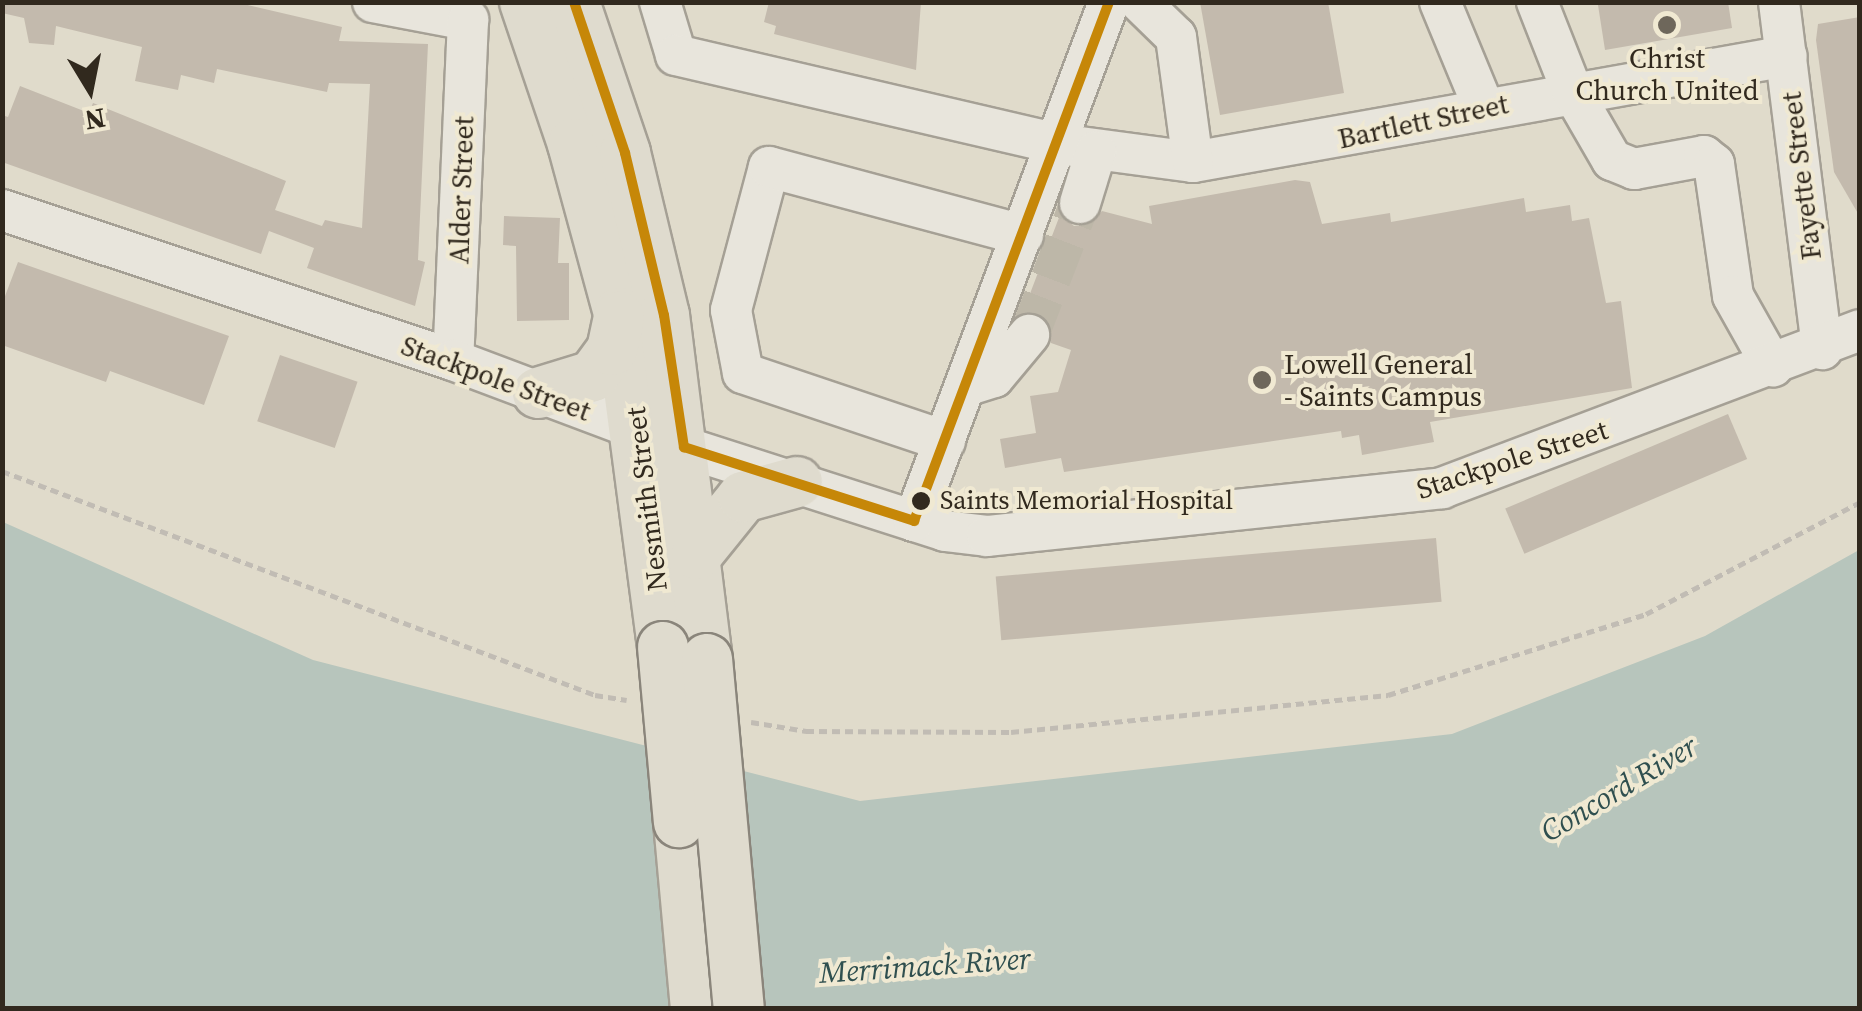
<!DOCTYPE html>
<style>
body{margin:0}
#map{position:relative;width:1862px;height:1011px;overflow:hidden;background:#e0dbcb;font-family:"Source Serif 4",serif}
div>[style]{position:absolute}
.water>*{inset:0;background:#b7c5bc}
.building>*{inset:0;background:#c3baad;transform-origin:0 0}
.minor-tunnel>*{height:40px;margin-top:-20px;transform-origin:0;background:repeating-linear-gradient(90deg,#bdb7a8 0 40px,transparent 0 60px)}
.path>*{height:5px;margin-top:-2.5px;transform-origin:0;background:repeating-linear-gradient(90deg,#c1bcb4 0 8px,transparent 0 13px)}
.roads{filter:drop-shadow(2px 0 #a5a095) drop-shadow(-2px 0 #a5a095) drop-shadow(0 2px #a5a095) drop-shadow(0 -2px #a5a095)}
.minor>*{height:40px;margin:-20px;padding:0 20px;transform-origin:20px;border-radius:20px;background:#e8e5dc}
.major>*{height:50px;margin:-25px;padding:0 25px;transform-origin:25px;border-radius:25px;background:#dfdbce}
.bridges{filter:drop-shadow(2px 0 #8a857b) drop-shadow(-2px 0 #8a857b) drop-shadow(0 2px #8a857b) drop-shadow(0 -2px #8a857b)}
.major-bridge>*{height:50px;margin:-25px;padding:0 25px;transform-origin:25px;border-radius:25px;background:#dfdbce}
.bus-1>*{height:10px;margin:-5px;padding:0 5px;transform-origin:5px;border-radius:5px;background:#c68708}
.dots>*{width:28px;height:28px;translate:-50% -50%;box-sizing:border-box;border:5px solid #f0e9d2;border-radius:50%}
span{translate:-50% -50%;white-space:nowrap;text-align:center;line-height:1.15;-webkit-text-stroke:8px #f0e9d2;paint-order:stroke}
.bus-label{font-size:26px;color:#31291e}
.left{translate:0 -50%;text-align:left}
.poi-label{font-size:28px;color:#31291e}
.street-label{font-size:28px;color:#31291e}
.water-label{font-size:30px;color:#2f4f4f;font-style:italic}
.frame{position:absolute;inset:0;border:5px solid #31291e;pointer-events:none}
.north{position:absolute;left:40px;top:40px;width:100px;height:100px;-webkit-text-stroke:8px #f0e9d2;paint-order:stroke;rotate:170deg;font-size:28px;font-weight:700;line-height:40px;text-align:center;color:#31291e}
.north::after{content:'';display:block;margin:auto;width:35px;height:45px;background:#31291e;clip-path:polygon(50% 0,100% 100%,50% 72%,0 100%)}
</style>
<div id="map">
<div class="water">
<i style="clip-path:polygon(3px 522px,313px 660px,860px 801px,1452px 734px,1705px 636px,1859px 550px,1859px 1008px,3px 1008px)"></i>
</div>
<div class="building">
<i style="clip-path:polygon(2px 2px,235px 2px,342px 27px,339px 41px,428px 44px,418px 260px,425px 262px,415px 306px,307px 268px,314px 248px,269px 231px,261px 254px,2px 162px,2px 115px,8px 117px,20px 86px,89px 113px,93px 103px,286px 181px,275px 210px,322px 226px,325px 220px,362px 228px,370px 84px,329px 83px,327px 92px,217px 69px,214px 83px,181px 75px,178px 90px,135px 81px,142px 47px,56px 26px,54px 45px,29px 43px,24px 18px,2px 13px)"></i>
<i style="clip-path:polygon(769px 2px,921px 2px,916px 70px,774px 34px,776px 26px,764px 22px)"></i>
<i style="clip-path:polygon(1200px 2px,1328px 2px,1344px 93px,1220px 115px)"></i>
<i style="clip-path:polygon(1611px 2px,1728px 2px,1732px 28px,1605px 50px,1598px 5px)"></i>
<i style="clip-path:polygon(1860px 17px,1860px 217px,1834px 172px,1816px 40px,1818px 24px)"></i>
<i style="clip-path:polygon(1295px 180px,1310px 182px,1322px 224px,1390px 213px,1391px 222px,1524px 198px,1526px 212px,1570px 205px,1572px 221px,1589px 218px,1606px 303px,1621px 301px,1632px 388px,1430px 422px,1434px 442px,1362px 455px,1359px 435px,1342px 438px,1341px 431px,1064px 472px,1061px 458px,1005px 468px,1000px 439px,1036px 433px,1030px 396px,1058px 392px,1071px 350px,1051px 343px,1043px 316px,1023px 312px,1060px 215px,1074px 226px,1086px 226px,1102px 211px,1152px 224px,1149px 206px)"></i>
<i style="clip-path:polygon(504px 216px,560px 218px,558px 263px,569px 263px,569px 320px,517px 321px,516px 246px,503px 245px)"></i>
<i style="clip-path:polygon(18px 262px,229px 336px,204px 405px,110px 371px,106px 382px,2px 345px,2px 304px)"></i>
<i style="left:280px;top:355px;width:82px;height:70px;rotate:19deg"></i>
<i style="left:1728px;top:414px;width:49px;height:242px;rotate:67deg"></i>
<i style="left:1436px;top:538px;width:64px;height:442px;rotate:85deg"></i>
</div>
<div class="minor-tunnel">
<i style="left:1029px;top:335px;width:142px;rotate:-68.9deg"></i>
</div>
<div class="path">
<i style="left:2px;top:471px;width:634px;rotate:20.69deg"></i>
<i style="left:595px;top:695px;width:32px;rotate:9deg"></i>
<i style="left:751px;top:722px;width:56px;rotate:9.3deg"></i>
<i style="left:806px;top:731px;width:205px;rotate:0.3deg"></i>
<i style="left:1011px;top:732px;width:379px;rotate:-5.6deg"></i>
<i style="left:1388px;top:695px;width:270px;rotate:-17.4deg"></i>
<i style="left:1646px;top:614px;width:242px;rotate:-27.6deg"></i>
</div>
<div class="roads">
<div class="minor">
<i style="left:373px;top:2px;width:97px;rotate:10.7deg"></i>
<i style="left:468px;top:20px;width:340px;rotate:92.5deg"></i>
<i style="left:660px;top:2px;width:55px;rotate:73.2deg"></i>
<i style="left:676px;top:55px;width:392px;rotate:13.1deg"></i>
<i style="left:1058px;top:144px;width:136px;rotate:7.6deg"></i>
<i style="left:1193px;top:162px;width:603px;rotate:-10.12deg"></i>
<i style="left:1140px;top:2px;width:50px;rotate:44.2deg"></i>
<i style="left:1176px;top:37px;width:126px;rotate:82.3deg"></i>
<i style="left:1440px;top:2px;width:115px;rotate:67.5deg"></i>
<i style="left:1537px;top:2px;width:96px;rotate:68.5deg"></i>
<i style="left:1572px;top:91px;width:80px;rotate:59.9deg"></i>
<i style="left:1612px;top:160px;width:24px;rotate:22deg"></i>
<i style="left:1634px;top:169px;width:71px;rotate:-10.5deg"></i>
<i style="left:1704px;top:156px;width:13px;rotate:39deg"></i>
<i style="left:1714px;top:164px;width:133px;rotate:81.8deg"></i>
<i style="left:1733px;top:296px;width:81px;rotate:60.6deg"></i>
<i style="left:1779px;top:2px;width:350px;rotate:82.9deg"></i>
<i style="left:1080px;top:203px;width:54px;rotate:-72.9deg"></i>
<i style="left:2px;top:210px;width:475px;rotate:18.4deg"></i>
<i style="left:453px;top:360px;width:247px;rotate:20.6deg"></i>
<i style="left:684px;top:447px;width:274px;rotate:17.8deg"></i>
<i style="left:945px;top:531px;width:42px;rotate:6.8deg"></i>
<i style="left:987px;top:536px;width:458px;rotate:-6deg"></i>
<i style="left:1442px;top:488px;width:447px;rotate:-20.7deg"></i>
<i style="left:965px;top:386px;width:30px;rotate:-17deg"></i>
<i style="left:994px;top:377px;width:55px;rotate:-50.2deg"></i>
<i style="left:945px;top:441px;width:213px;rotate:-161.4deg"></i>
<i style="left:743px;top:373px;width:64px;rotate:-100.8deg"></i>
<i style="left:731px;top:310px;width:148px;rotate:-75.1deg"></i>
<i style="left:769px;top:167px;width:263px;rotate:15deg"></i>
<i style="left:914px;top:521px;width:554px;rotate:-69.41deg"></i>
</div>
<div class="major">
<i style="left:525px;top:2px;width:150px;rotate:71.3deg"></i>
<i style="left:573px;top:144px;width:175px;rotate:74.8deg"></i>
<i style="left:619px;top:313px;width:337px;rotate:82.5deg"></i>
<i style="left:574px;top:2px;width:159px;rotate:71.3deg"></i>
<i style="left:625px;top:153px;width:167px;rotate:76.5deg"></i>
<i style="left:664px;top:315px;width:347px;rotate:82.9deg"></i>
<i style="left:538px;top:393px;width:58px;rotate:-17.2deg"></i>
<i style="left:593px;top:376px;width:32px;rotate:-54deg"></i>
<i style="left:612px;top:350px;width:34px;rotate:-78deg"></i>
<i style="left:697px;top:554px;width:73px;rotate:-51.1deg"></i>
<i style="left:743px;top:497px;width:56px;rotate:-15.5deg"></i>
<i style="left:679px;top:822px;width:187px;rotate:84.8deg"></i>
</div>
</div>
<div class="bridges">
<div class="major-bridge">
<i style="left:663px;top:647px;width:176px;rotate:84.8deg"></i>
<i style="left:707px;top:659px;width:350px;rotate:84.8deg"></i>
</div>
</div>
<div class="bus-1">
<i style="left:574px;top:2px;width:159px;rotate:71.3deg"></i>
<i style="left:625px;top:153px;width:167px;rotate:76.5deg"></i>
<i style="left:664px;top:315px;width:134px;rotate:81.4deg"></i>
<i style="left:684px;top:447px;width:242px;rotate:17.8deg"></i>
<i style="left:914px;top:521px;width:554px;rotate:-69.41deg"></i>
</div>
<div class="dots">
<i style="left:1667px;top:25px;background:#6e675b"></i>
<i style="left:1262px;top:380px;background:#6e675b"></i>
<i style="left:921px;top:501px;background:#31291e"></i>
</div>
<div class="bus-label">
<span class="left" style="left:940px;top:501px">Saints Memorial Hospital</span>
</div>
<div class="poi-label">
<span style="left:1667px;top:74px">Christ<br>Church United</span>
<span class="left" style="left:1284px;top:380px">Lowell General<br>- Saints Campus</span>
</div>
<div class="street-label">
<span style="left:1423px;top:121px;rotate:-12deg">Bartlett Street</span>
<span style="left:1801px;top:176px;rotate:-97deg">Fayette Street</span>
<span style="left:461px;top:190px;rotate:-88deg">Alder Street</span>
<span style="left:496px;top:378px;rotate:20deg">Stackpole Street</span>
<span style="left:1512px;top:459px;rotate:-18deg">Stackpole Street</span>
<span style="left:646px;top:499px;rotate:-97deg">Nesmith Street</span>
</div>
<div class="water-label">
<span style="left:1619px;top:789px;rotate:-31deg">Concord River</span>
<span style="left:925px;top:966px;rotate:-4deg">Merrimack River</span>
</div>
<div class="frame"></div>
<div class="north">N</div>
</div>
